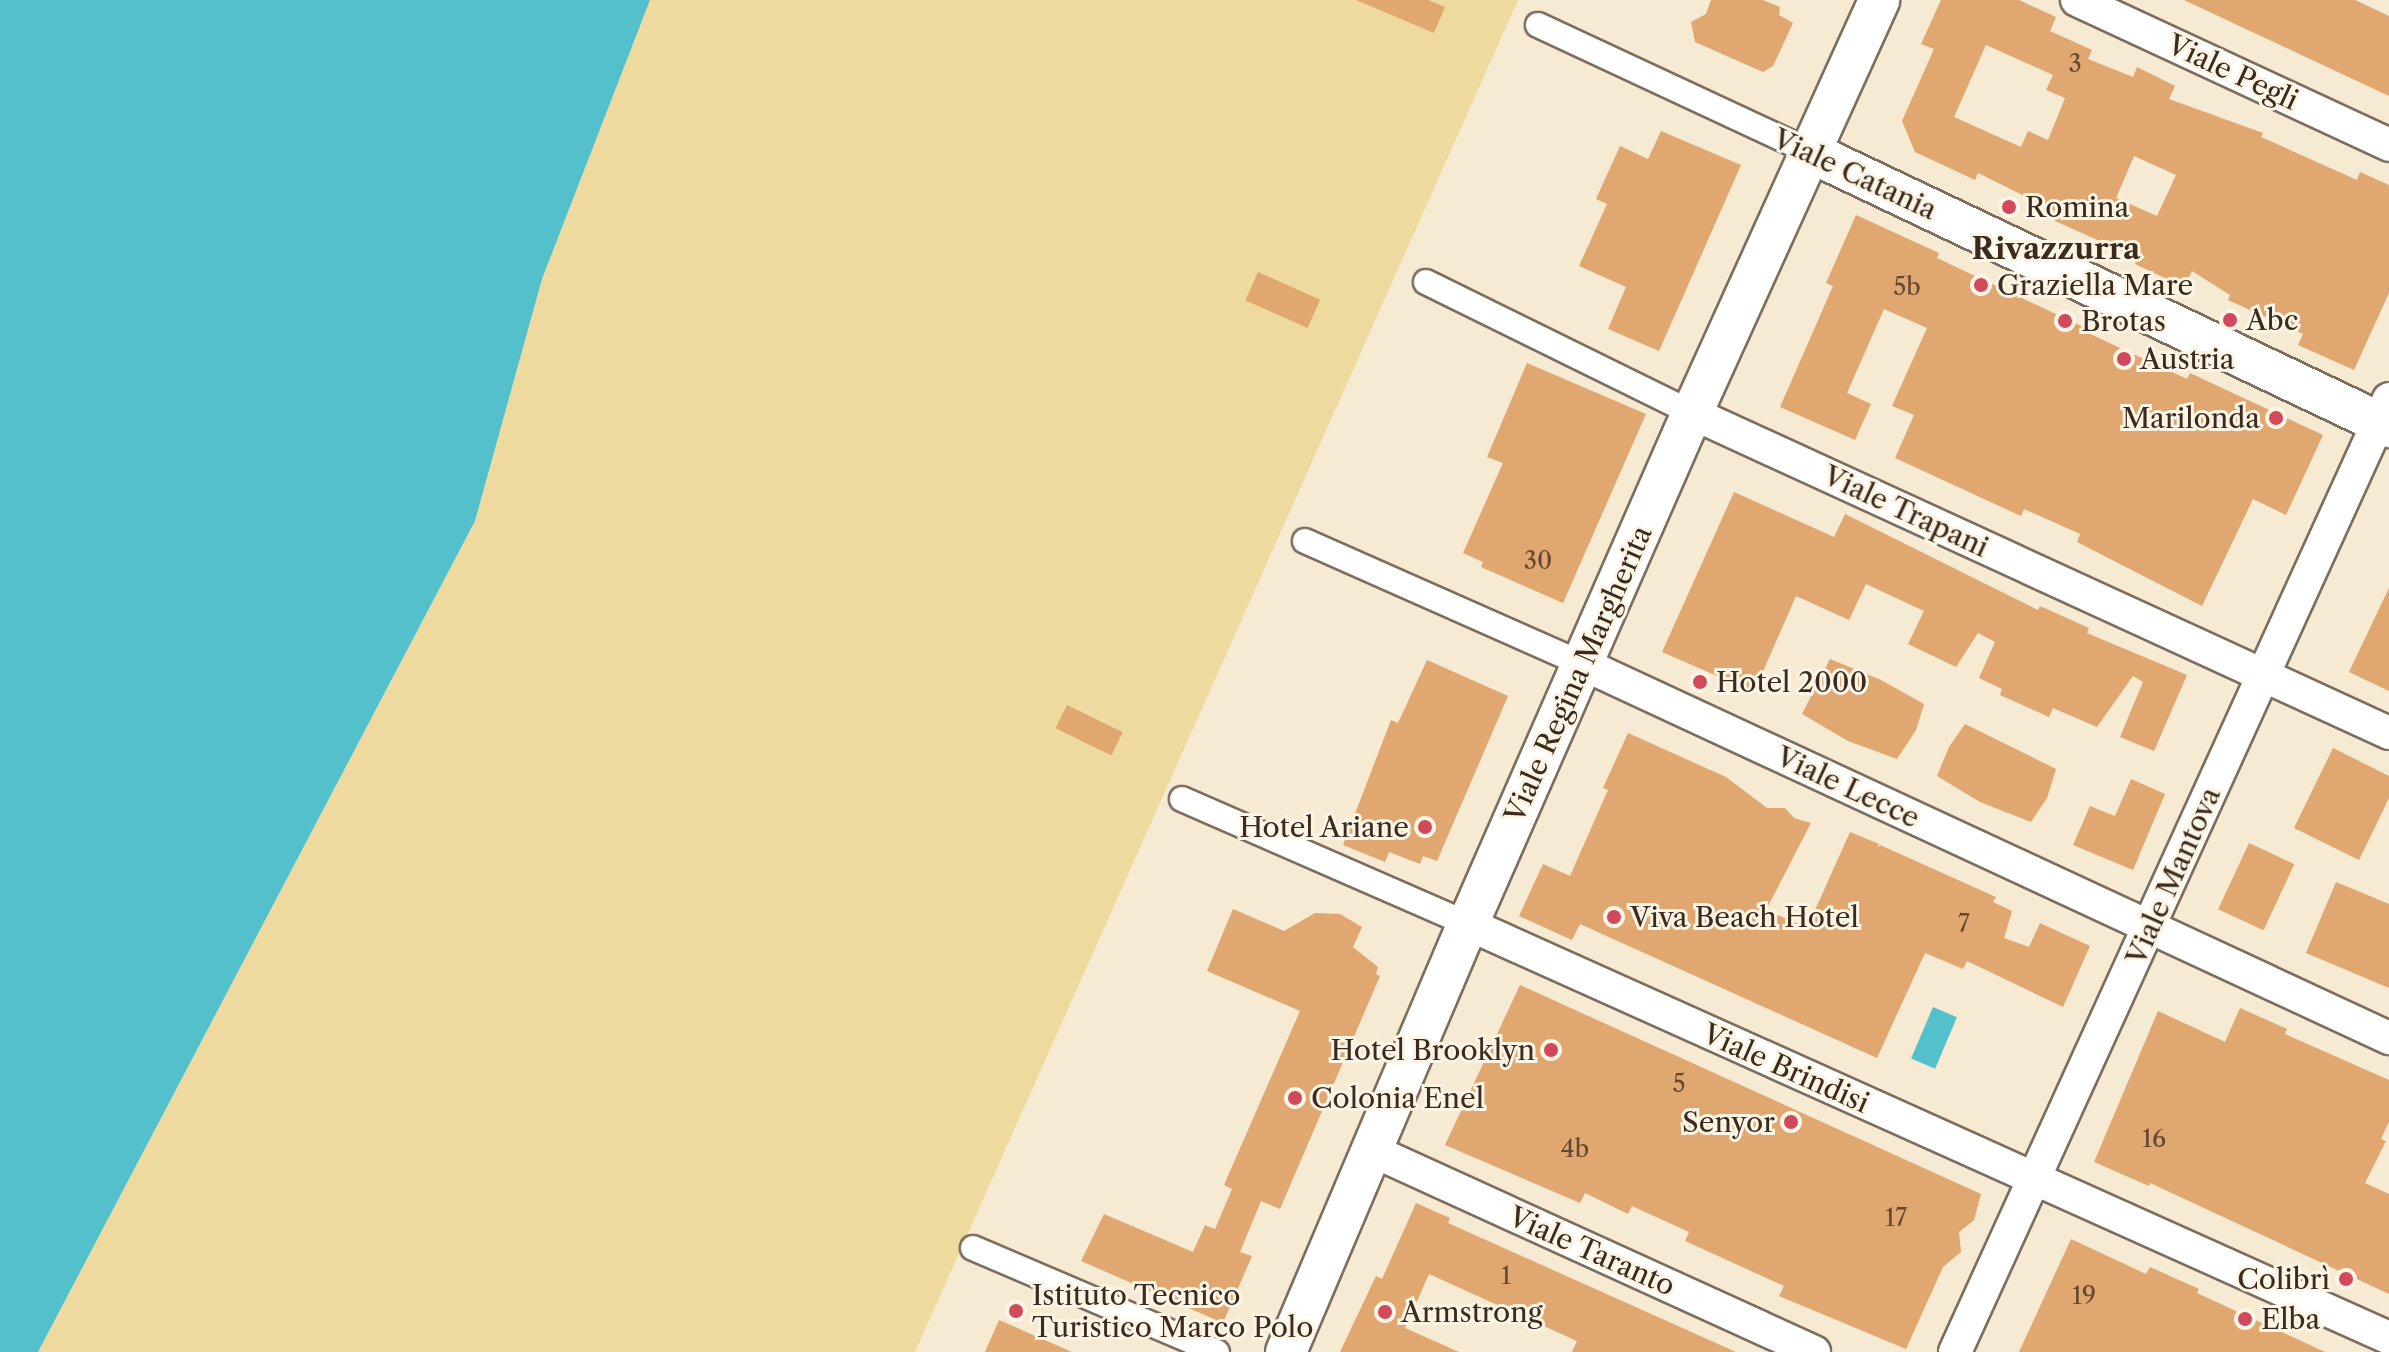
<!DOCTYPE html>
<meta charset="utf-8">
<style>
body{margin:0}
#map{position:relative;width:2389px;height:1352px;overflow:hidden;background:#f6ead2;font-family:"Libre Caslon Text",serif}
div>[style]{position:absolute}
.sand>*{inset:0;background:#eeda9e}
.water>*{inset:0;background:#53c0cc;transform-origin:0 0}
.building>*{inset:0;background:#e0a770;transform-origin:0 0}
.roads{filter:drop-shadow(2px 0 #7c6d5d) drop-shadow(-2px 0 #7c6d5d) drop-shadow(0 2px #7c6d5d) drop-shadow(0 -2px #7c6d5d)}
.pedestrian>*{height:24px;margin:-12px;padding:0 12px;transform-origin:12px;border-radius:12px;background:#fff}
.minor>*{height:32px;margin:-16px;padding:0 16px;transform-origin:16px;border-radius:16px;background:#fff}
.tertiary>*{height:40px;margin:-20px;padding:0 20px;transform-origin:20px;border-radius:20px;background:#fff}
.dots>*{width:22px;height:22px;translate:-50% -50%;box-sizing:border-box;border:4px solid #fcf5e5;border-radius:50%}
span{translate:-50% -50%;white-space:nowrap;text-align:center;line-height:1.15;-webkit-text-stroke:6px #fcf5e5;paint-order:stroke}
.number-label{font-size:24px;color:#644932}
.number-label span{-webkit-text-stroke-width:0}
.street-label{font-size:28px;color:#3b2a1e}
.poi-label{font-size:28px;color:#3b2a1e}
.left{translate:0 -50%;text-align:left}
.right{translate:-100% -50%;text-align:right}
.neighbourhood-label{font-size:30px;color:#3b2a1e;font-weight:700}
</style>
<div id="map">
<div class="sand">
<i style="clip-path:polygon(650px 0,1518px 0,915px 1352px,38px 1352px,475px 521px,542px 279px)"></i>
</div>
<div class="water">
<i style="clip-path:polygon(0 0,650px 0,542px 279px,475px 521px,38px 1352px,0 1352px)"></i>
<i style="left:1933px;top:1007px;width:26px;height:56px;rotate:23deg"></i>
</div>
<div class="building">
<i style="clip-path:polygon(1356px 0,1428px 0,1445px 7px,1434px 33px)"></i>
<i style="clip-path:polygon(1711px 0,1763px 0,1780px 7px,1779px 15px,1793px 23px,1773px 66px,1763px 72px,1695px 42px,1691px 22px,1706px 14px)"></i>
<i style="clip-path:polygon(evenodd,1941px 0,2019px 0,2056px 17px,2050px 31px,2092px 50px,2088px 59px,2133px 77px,2137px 67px,2175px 86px,2169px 99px,2263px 133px,2261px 137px,2357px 180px,2360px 172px,2389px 185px,2389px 293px,2354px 370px,2298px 345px,2303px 334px,2228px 300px,2230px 295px,2192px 271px,2184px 287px,2135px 264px,2138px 258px,2055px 221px,2059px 213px,1978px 173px,1975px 180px,1915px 152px,1902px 121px,1934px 49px,1921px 44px,1941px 0,1986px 45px,2053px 75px,2046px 90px,2065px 98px,2048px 140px,2028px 131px,2021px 147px,1954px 117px,1986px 45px,1941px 0,2134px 156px,2176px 175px,2157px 216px,2116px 198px,2134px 156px)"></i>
<i style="clip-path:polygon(2184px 0,2355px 0,2389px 16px,2389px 96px)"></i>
<i style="clip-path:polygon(1661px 131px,1741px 165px,1659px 351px,1608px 329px,1626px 287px,1579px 266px,1607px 204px,1596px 199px,1620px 146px,1648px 159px)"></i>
<i style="clip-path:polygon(1856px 215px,1939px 253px,1937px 258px,2090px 330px,2088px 333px,2187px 379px,2190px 373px,2323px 435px,2286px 515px,2253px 499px,2202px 606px,2077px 542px,2080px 534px,2024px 509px,2021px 516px,1895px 458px,1914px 415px,1892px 406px,1927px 328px,1884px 309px,1847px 393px,1871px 404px,1855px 440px,1780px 407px,1833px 286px,1826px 283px)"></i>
<i style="left:1258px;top:272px;width:68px;height:31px;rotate:24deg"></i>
<i style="clip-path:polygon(1527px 363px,1646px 414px,1563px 603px,1481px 567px,1483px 562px,1463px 553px,1503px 463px,1487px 457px)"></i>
<i style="clip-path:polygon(1734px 492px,1834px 537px,1845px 514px,2038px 610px,2040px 606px,2089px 628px,2087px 633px,2187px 675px,2154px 751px,2120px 737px,2143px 682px,2133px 676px,2097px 727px,2053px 708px,2049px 717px,2000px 695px,2002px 689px,1979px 678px,1995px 642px,1978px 633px,1956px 667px,1908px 644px,1924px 611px,1866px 584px,1849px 620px,1796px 596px,1754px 692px,1662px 652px)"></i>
<i style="clip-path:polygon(2389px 588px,2389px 691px,2349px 672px)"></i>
<i style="clip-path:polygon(1830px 659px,1881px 680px,1924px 704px,1916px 730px,1897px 759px,1848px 741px,1802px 714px)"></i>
<i style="clip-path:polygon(1427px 660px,1508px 696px,1437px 861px,1423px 856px,1420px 864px,1389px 852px,1385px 862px,1343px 845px,1391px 720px,1398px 723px)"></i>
<i style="left:1067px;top:705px;width:62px;height:26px;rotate:26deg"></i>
<i style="clip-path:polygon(1965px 724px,2056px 769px,2047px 798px,2031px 822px,1980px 802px,1937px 776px,1949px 747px)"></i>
<i style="clip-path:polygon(1628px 733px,1726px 777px,1767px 808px,1785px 808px,1794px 818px,1811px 823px,1766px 910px,1807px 928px,1850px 832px,1879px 844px,1877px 849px,1880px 845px,1996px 897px,1993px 902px,2012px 911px,2004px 938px,2029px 947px,2040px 923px,2090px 946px,2063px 1007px,1967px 961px,1963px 969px,1925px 953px,1877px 1058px,1580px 924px,1572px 940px,1519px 916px,1543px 864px,1570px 876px,1608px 790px,1603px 788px)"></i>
<i style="clip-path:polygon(2333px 748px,2389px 776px,2389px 798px,2359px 860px,2294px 828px)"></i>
<i style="clip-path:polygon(2131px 779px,2165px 794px,2133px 870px,2073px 845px,2090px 806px,2115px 816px)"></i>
<i style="left:2249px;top:843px;width:50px;height:73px;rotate:25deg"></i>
<i style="clip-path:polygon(2336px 882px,2389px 904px,2389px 988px,2306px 953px)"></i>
<i style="clip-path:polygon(1233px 909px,1284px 931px,1315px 913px,1340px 914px,1362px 927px,1353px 947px,1378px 967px,1376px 974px,1380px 976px,1280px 1209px,1261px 1201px,1240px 1252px,1252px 1256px,1223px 1323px,1081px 1261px,1104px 1214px,1193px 1252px,1205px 1225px,1215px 1229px,1232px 1189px,1224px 1185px,1300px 1011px,1207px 971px)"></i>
<i style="clip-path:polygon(1520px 985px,1981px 1194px,1974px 1220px,1959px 1232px,1961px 1252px,1943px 1267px,1906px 1349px,1779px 1296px,1784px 1286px,1685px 1241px,1689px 1232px,1632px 1206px,1628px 1214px,1585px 1193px,1580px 1203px,1445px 1145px)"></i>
<i style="clip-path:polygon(2240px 1008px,2287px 1029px,2285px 1034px,2389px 1080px,2389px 1122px,2381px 1139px,2386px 1141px,2365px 1183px,2389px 1194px,2389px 1294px,2150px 1183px,2149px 1186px,2094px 1162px,2158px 1011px,2225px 1042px)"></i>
<i style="clip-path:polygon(1416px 1203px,1450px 1218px,1448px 1223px,1736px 1352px,1572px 1352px,1577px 1341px,1429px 1274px,1405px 1328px,1459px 1352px,1340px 1352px,1376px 1276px,1382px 1279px)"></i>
<i style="clip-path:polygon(2071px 1239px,2146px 1274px,2150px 1267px,2199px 1289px,2197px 1293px,2325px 1352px,2019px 1352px)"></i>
<i style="clip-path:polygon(999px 1320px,1072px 1352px,985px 1352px)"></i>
</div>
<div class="roads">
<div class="pedestrian">
<i style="left:1538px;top:25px;width:302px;rotate:25deg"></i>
<i style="left:1426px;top:282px;width:297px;rotate:26.2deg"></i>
<i style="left:1305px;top:541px;width:304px;rotate:23.9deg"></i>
<i style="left:1182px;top:799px;width:312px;rotate:23.6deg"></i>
<i style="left:973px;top:1248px;width:265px;rotate:23.1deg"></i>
</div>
<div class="minor">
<i style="left:2077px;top:0;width:344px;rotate:24.9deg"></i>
<i style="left:1692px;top:413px;width:767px;rotate:24.66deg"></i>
<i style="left:1583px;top:664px;width:889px;rotate:24.89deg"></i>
<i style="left:1468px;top:924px;width:1010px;rotate:24.2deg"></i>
<i style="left:1371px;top:1150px;width:487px;rotate:24.5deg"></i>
<i style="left:1955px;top:1352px;width:1047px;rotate:-65.52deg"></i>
</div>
<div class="tertiary">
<i style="left:1812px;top:153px;width:639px;rotate:25.4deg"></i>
<i style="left:1286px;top:1352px;width:465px;rotate:-67deg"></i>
<i style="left:1468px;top:924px;width:558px;rotate:-66.33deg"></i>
<i style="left:1692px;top:413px;width:453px;rotate:-65.6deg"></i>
</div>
</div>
<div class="dots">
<i style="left:2009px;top:207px;background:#d1495b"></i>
<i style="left:1981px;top:285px;background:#d1495b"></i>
<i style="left:2230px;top:320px;background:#d1495b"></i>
<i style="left:2065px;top:321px;background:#d1495b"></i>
<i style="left:2124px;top:359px;background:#d1495b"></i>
<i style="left:2276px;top:418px;background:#d1495b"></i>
<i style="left:1700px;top:682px;background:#d1495b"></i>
<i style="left:1425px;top:827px;background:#d1495b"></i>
<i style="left:1614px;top:917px;background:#d1495b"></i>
<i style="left:1551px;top:1050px;background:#d1495b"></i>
<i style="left:1295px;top:1098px;background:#d1495b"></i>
<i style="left:1791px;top:1122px;background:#d1495b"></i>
<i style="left:2346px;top:1279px;background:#d1495b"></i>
<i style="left:1016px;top:1311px;background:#d1495b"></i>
<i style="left:1385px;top:1312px;background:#d1495b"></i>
<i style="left:2245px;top:1319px;background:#d1495b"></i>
</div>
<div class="number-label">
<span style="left:2075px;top:64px">3</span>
<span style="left:1907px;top:287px">5b</span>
<span style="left:1538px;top:561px">30</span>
<span style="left:1964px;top:924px">7</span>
<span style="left:1679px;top:1084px">5</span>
<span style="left:2154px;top:1139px">16</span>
<span style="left:1575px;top:1149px">4b</span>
<span style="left:1896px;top:1218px">17</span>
<span style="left:1506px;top:1276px">1</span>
<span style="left:2084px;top:1296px">19</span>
</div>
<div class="street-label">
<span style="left:2233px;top:72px;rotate:25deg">Viale Pegli</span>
<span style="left:1855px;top:174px;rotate:25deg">Viale Catania</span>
<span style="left:1906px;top:511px;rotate:25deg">Viale Trapani</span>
<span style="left:1578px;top:674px;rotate:-66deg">Viale Regina Margherita</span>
<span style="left:1848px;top:787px;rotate:25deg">Viale Lecce</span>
<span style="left:2173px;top:876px;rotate:-66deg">Viale Mantova</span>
<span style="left:1786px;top:1068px;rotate:24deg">Viale Brindisi</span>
<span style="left:1592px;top:1251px;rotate:24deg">Viale Taranto</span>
</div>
<div class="poi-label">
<span class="left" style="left:2025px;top:207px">Romina</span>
<span class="left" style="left:1997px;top:285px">Graziella Mare</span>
<span class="left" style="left:2246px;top:320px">Abc</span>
<span class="left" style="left:2081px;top:321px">Brotas</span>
<span class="left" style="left:2140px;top:359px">Austria</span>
<span class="right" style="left:2260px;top:418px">Marilonda</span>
<span class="left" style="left:1716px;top:682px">Hotel 2000</span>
<span class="right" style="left:1409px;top:827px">Hotel Ariane</span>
<span class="left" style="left:1630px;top:917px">Viva Beach Hotel</span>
<span class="right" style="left:1535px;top:1050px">Hotel Brooklyn</span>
<span class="left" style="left:1311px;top:1098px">Colonia Enel</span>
<span class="right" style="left:1775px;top:1122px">Senyor</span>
<span class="right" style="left:2330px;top:1279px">Colibrì</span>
<span class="left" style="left:1032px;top:1311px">Istituto Tecnico<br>Turistico Marco Polo</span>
<span class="left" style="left:1401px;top:1312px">Armstrong</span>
<span class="left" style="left:2261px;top:1319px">Elba</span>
</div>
<div class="neighbourhood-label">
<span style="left:2056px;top:249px">Rivazzurra</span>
</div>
</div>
